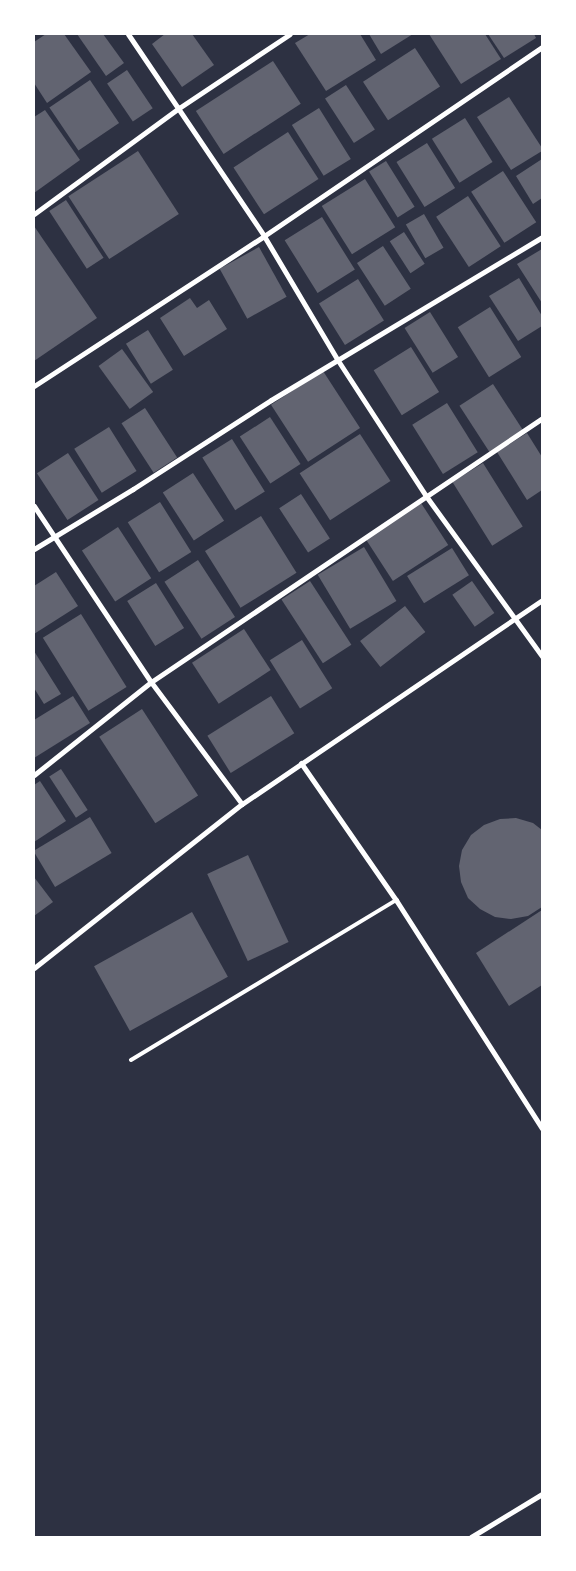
<!DOCTYPE html>
<style>
body{margin:0}
#map{position:relative;width:576px;height:1571px;overflow:hidden;background:#2d3142;font-family:"PT Sans",sans-serif}
div>[style]{position:absolute}
.building>*{inset:0;background:#626471;transform-origin:0 0}
.service>*{height:4px;margin:-2px;padding:0 2px;transform-origin:2px;border-radius:2px;background:#fff}
.minor>*{height:5px;margin:-2.5px;padding:0 2.5px;transform-origin:2.5px;border-radius:2.5px;background:#fff}
span{translate:-50% -50%;white-space:nowrap;text-align:center;line-height:1.15;-webkit-text-stroke:5px #fff;paint-order:stroke}
.frame{position:absolute;inset:0;border:35px solid #fff;pointer-events:none}
</style>
<div id="map">
<div class="building">
<i style="clip-path:polygon(46px 34px,64px 34px,91px 72px,47px 103px,34px 83px,34px 42px)"></i>
<i style="clip-path:polygon(77px 34px,103px 34px,124px 63px,106px 76px)"></i>
<i style="clip-path:polygon(165px 34px,192px 34px,214px 65px,182px 87px,152px 44px)"></i>
<i style="clip-path:polygon(310px 34px,360px 34px,376px 60px,326px 91px,295px 43px)"></i>
<i style="clip-path:polygon(369px 34px,413px 34px,381px 54px)"></i>
<i style="clip-path:polygon(429px 34px,485px 34px,501px 59px,461px 84px)"></i>
<i style="clip-path:polygon(488px 34px,534px 34px,536px 38px,504px 58px)"></i>
<i style="left:415px;top:48px;width:46px;height:62px;rotate:57deg"></i>
<i style="left:273px;top:61px;width:51px;height:92px;rotate:57deg"></i>
<i style="left:127px;top:70px;width:46px;height:24px;rotate:56deg"></i>
<i style="left:90px;top:80px;width:52px;height:49px;rotate:56deg"></i>
<i style="left:346px;top:85px;width:53px;height:25px;rotate:57deg"></i>
<i style="clip-path:polygon(509px 97px,542px 148px,542px 151px,511px 170px,477px 117px)"></i>
<i style="left:319px;top:108px;width:60px;height:32px;rotate:58deg"></i>
<i style="clip-path:polygon(45px 110px,80px 160px,34px 193px,34px 117px)"></i>
<i style="left:465px;top:118px;width:52px;height:39px;rotate:58deg"></i>
<i style="left:288px;top:132px;width:56px;height:65px;rotate:57deg"></i>
<i style="left:427px;top:143px;width:53px;height:36px;rotate:58deg"></i>
<i style="left:138px;top:151px;width:75px;height:83px;rotate:57deg"></i>
<i style="clip-path:polygon(542px 159px,542px 198px,533px 204px,516px 176px)"></i>
<i style="left:386px;top:161px;width:54px;height:20px;rotate:58deg"></i>
<i style="left:503px;top:171px;width:61px;height:38px;rotate:57deg"></i>
<i style="left:365px;top:179px;width:57px;height:51px;rotate:58deg"></i>
<i style="left:468px;top:196px;width:60px;height:38px;rotate:57deg"></i>
<i style="left:66px;top:200px;width:69px;height:20px;rotate:57deg"></i>
<i style="left:424px;top:214px;width:39px;height:21px;rotate:60deg"></i>
<i style="left:322px;top:217px;width:62px;height:44px;rotate:58deg"></i>
<i style="clip-path:polygon(34px 226px,97px 318px,34px 361px)"></i>
<i style="left:404px;top:232px;width:38px;height:17px;rotate:57deg"></i>
<i style="left:383px;top:246px;width:51px;height:31px;rotate:57deg"></i>
<i style="left:259px;top:247px;width:57px;height:45px;rotate:61deg"></i>
<i style="clip-path:polygon(542px 249px,542px 303px,517px 264px)"></i>
<i style="clip-path:polygon(519px 278px,542px 316px,542px 326px,518px 341px,489px 296px)"></i>
<i style="left:358px;top:279px;width:49px;height:46px;rotate:58deg"></i>
<i style="clip-path:polygon(190px 298px,197px 308px,209px 300px,227px 329px,184px 356px,160px 318px)"></i>
<i style="left:490px;top:307px;width:59px;height:38px;rotate:58deg"></i>
<i style="left:430px;top:312px;width:53px;height:30px;rotate:58deg"></i>
<i style="left:148px;top:330px;width:47px;height:26px;rotate:58deg"></i>
<i style="left:411px;top:347px;width:53px;height:44px;rotate:58deg"></i>
<i style="left:122px;top:349px;width:53px;height:29px;rotate:54deg"></i>
<i style="left:323px;top:371px;width:68px;height:62px;rotate:57deg"></i>
<i style="left:493px;top:384px;width:56px;height:40px;rotate:57deg"></i>
<i style="left:447px;top:403px;width:58px;height:41px;rotate:58deg"></i>
<i style="left:145px;top:408px;width:59px;height:28px;rotate:57deg"></i>
<i style="left:270px;top:417px;width:56px;height:36px;rotate:57deg"></i>
<i style="left:109px;top:427px;width:52px;height:41px;rotate:58deg"></i>
<i style="clip-path:polygon(527px 433px,542px 457px,542px 490px,527px 500px,497px 452px)"></i>
<i style="left:360px;top:434px;width:56px;height:72px;rotate:57deg"></i>
<i style="left:232px;top:439px;width:62px;height:35px;rotate:58deg"></i>
<i style="left:68px;top:453px;width:56px;height:37px;rotate:57deg"></i>
<i style="left:483px;top:463px;width:75px;height:36px;rotate:58deg"></i>
<i style="left:193px;top:473px;width:57px;height:36px;rotate:57deg"></i>
<i style="left:301px;top:494px;width:53px;height:26px;rotate:57deg"></i>
<i style="left:160px;top:502px;width:59px;height:38px;rotate:58deg"></i>
<i style="left:421px;top:503px;width:50px;height:66px;rotate:57deg"></i>
<i style="left:261px;top:516px;width:67px;height:66px;rotate:58deg"></i>
<i style="left:118px;top:527px;width:61px;height:43px;rotate:57deg"></i>
<i style="left:364px;top:547px;width:63px;height:54px;rotate:59deg"></i>
<i style="left:452px;top:548px;width:32px;height:53px;rotate:58deg"></i>
<i style="left:198px;top:560px;width:68px;height:40px;rotate:57deg"></i>
<i style="clip-path:polygon(56px 572px,78px 606px,34px 634px,34px 586px)"></i>
<i style="left:310px;top:581px;width:76px;height:34px;rotate:57deg"></i>
<i style="left:472px;top:581px;width:39px;height:24px;rotate:55deg"></i>
<i style="left:156px;top:583px;width:53px;height:34px;rotate:58deg"></i>
<i style="left:405px;top:606px;width:33px;height:57px;rotate:52deg"></i>
<i style="left:81px;top:614px;width:86px;height:45px;rotate:58deg"></i>
<i style="left:244px;top:629px;width:49px;height:62px;rotate:57deg"></i>
<i style="left:302px;top:640px;width:57px;height:38px;rotate:58deg"></i>
<i style="clip-path:polygon(34px 651px,61px 694px,44px 704px,34px 688px)"></i>
<i style="clip-path:polygon(73px 696px,90px 723px,34px 758px,34px 720px)"></i>
<i style="left:271px;top:696px;width:44px;height:75px;rotate:58deg"></i>
<i style="left:142px;top:709px;width:103px;height:51px;rotate:57deg"></i>
<i style="left:61px;top:769px;width:49px;height:14px;rotate:57deg"></i>
<i style="clip-path:polygon(40px 781px,66px 821px,34px 842px,34px 785px)"></i>
<i style="left:90px;top:817px;width:42px;height:66px;rotate:59deg"></i>
<i style="clip-path:polygon(516px 818px,533px 823px,542px 830px,542px 907px,528px 916px,511px 919px,495px 917px,480px 909px,468px 898px,461px 882px,459px 866px,462px 850px,471px 835px,484px 825px,500px 819px)"></i>
<i style="left:248px;top:855px;width:96px;height:45px;rotate:65deg"></i>
<i style="clip-path:polygon(34px 877px,53px 902px,34px 916px)"></i>
<i style="clip-path:polygon(542px 910px,542px 985px,509px 1006px,476px 953px)"></i>
<i style="left:192px;top:912px;width:74px;height:112px;rotate:61deg"></i>
</div>
<div class="service">
<i style="left:131px;top:1060px;width:310px;rotate:-31.1deg"></i>
</div>
<div class="minor">
<i style="left:128px;top:34px;width:244px;rotate:56deg"></i>
<i style="left:264px;top:236px;width:143px;rotate:59.3deg"></i>
<i style="left:337px;top:359px;width:163px;rotate:57deg"></i>
<i style="left:426px;top:496px;width:198px;rotate:54.1deg"></i>
<i style="left:34px;top:214px;width:180px;rotate:-36.2deg"></i>
<i style="left:179px;top:108px;width:133px;rotate:-33.7deg"></i>
<i style="left:34px;top:386px;width:275px;rotate:-33.1deg"></i>
<i style="left:264px;top:236px;width:336px;rotate:-34.2deg"></i>
<i style="left:34px;top:506px;width:211px;rotate:56.4deg"></i>
<i style="left:151px;top:682px;width:152px;rotate:53.3deg"></i>
<i style="left:34px;top:549px;width:116px;rotate:-31.2deg"></i>
<i style="left:133px;top:489px;width:164px;rotate:-32.8deg"></i>
<i style="left:271px;top:400px;width:316px;rotate:-31deg"></i>
<i style="left:301px;top:763px;width:167px;rotate:55.3deg"></i>
<i style="left:396px;top:900px;width:271px;rotate:57.4deg"></i>
<i style="left:34px;top:775px;width:149px;rotate:-38.5deg"></i>
<i style="left:151px;top:682px;width:472px;rotate:-34deg"></i>
<i style="left:34px;top:968px;width:265px;rotate:-38.3deg"></i>
<i style="left:242px;top:804px;width:363px;rotate:-34.2deg"></i>
<i style="left:471px;top:1537px;width:83px;rotate:-31.2deg"></i>
</div>
<div class="frame"></div>
</div>
